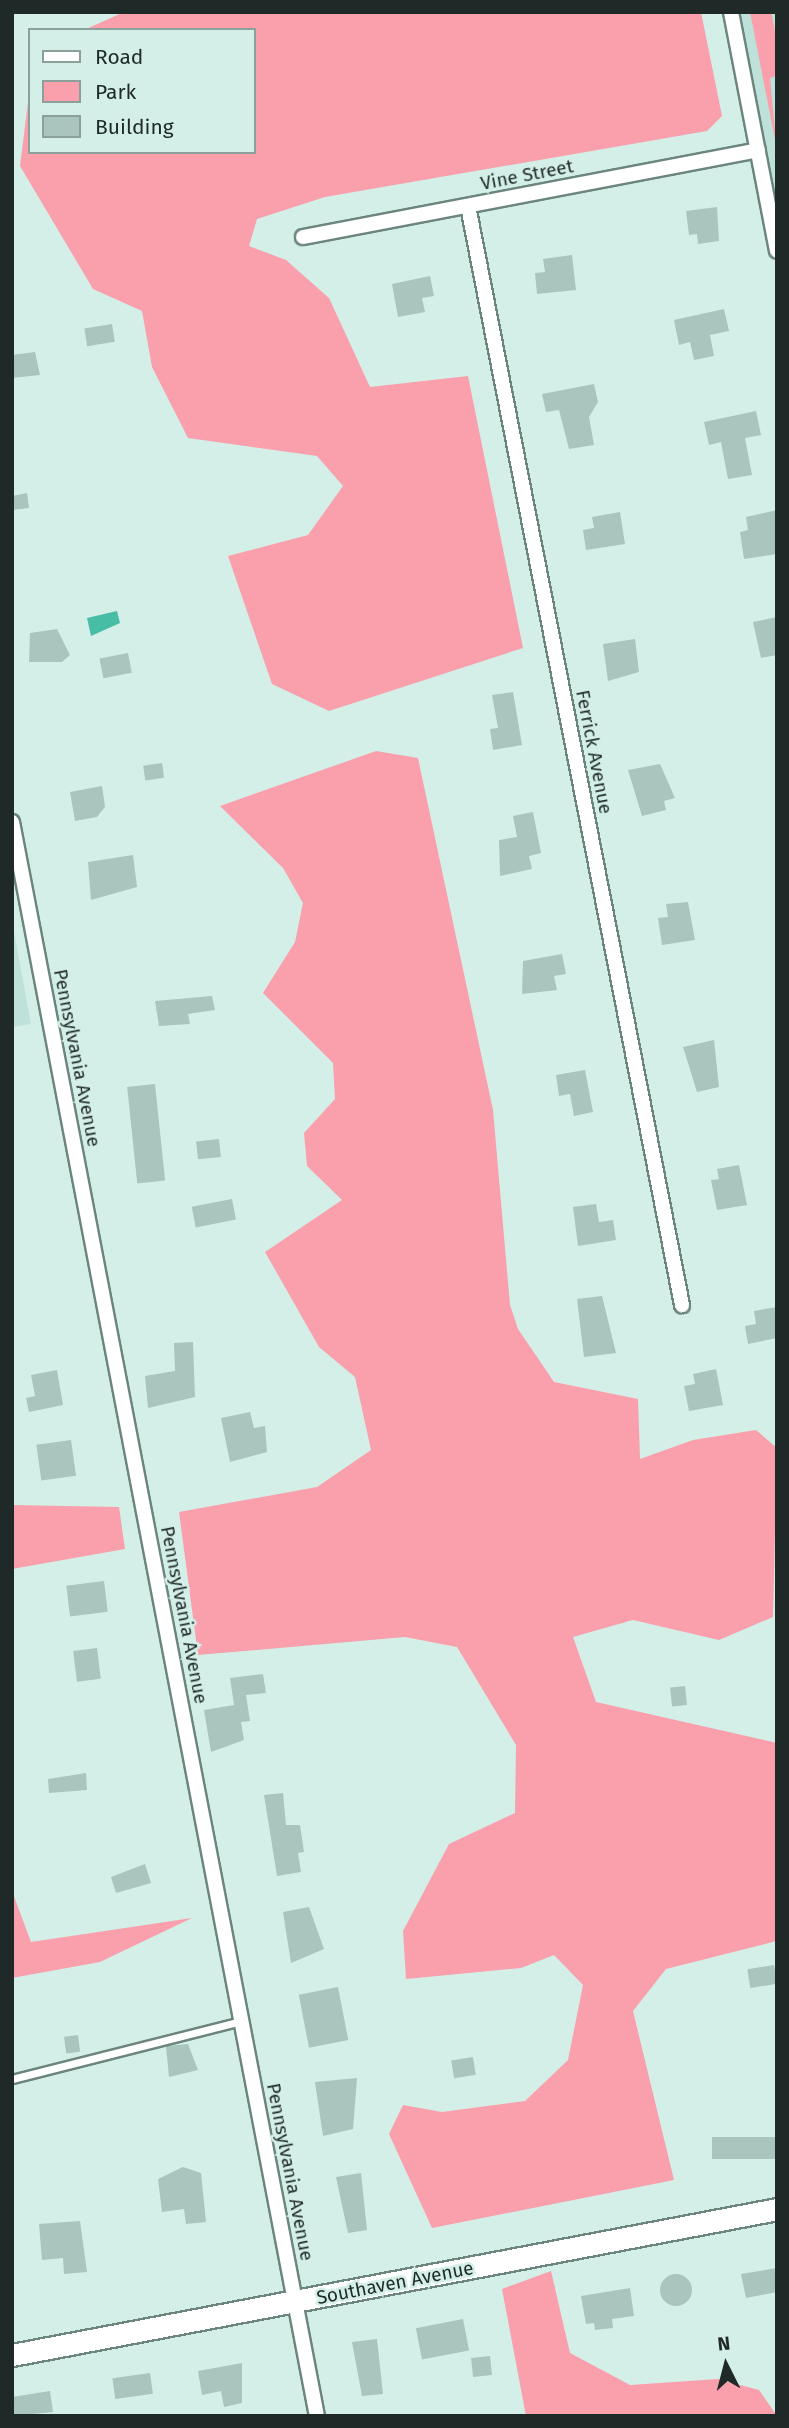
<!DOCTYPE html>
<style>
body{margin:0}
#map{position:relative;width:789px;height:2428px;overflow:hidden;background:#d3efe8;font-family:"Fira Sans",sans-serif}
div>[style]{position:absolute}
.built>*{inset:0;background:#bee2da}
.green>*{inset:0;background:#f9a0ac}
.water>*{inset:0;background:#47bda6}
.building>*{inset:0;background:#aac5bd;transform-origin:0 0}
.round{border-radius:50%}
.roads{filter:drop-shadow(2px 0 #6c857e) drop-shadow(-2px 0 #6c857e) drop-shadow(0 2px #6c857e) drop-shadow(0 -2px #6c857e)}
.lane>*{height:7px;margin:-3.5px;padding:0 3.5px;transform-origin:3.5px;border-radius:3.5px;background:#fff}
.street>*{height:14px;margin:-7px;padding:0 7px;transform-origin:7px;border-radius:7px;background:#fff}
.secondary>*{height:21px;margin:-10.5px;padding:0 10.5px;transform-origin:10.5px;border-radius:10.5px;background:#fff}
span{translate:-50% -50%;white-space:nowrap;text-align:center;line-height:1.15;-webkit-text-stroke:5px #d3efe8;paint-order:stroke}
.street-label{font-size:19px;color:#1f2927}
.frame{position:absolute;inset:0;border:14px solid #1f2927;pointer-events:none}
.legend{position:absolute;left:28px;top:28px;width:228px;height:126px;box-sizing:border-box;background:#d3efe8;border:2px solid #8ba09b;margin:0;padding:9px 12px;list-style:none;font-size:21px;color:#1f2927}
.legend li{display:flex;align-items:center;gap:14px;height:35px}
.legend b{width:35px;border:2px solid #8ba09b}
.north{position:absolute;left:691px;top:2330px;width:70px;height:70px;-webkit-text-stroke:5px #d3efe8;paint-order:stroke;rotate:354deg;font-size:19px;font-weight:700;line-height:28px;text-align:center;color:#1f2927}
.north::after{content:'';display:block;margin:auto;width:24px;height:32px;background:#1f2927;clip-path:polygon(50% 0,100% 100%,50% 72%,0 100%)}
</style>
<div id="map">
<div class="built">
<i style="clip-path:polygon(730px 12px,777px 12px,777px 257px)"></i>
<i style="clip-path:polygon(12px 921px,31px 1024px,12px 1027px)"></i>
</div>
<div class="green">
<i style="clip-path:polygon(124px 12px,701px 12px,722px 116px,707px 131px,325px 197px,257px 219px,249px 246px,286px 260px,329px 298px,370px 387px,468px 376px,523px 648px,329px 711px,272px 684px,228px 556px,308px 535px,343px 486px,317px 456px,188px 438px,152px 367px,142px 311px,93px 289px,20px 166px,30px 86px,30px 152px,254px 152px,254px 30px,84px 30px)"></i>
<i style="clip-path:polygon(750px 12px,771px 12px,777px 39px,777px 76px,770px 78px,777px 150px)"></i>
<i style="clip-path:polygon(376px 751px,418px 758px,493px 1110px,510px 1305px,518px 1329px,554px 1382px,638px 1399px,640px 1459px,693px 1440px,756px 1430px,777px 1448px,773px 1617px,719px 1640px,633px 1620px,573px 1637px,596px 1702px,777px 1743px,777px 1941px,666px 1969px,633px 2011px,674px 2180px,432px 2228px,389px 2134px,403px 2105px,442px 2112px,525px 2101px,568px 2060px,583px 1985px,554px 1955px,521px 1968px,406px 1979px,403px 1931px,449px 1844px,515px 1813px,516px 1745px,457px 1647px,405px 1637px,198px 1655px,179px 1512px,317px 1487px,371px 1450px,355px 1377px,319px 1347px,265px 1252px,342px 1200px,307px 1166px,304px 1133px,335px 1099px,333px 1063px,263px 993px,295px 942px,303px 903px,283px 868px,220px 806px)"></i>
<i style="clip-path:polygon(12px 1505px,119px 1507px,125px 1549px,12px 1569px)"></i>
<i style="clip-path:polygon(12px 1891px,31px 1942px,192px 1918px,100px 1962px,12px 1978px)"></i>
<i style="clip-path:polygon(551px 2271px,570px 2353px,630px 2385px,718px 2379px,759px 2390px,777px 2416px,526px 2416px,502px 2289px)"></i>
</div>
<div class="water">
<i style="clip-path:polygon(117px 611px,120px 623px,91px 636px,87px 618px)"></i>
</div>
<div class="building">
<i style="clip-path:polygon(717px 207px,719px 241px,698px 244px,697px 234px,689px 235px,686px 211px)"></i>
<i style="clip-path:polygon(572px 255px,576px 290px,537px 294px,535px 273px,545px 272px,543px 259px)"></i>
<i style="clip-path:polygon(430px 276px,434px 296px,422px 298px,425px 312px,398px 317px,392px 284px)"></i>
<i style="clip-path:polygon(724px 309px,729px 331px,710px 335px,714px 356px,694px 360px,690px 342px,679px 345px,674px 320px)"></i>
<i style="left:112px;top:324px;width:18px;height:28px;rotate:81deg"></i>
<i style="clip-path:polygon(35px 352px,40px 375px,12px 378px,12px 355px)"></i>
<i style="clip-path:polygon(594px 384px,598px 402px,589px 417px,594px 445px,569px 449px,559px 410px,546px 412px,542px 394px)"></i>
<i style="clip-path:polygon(756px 411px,761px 435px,745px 438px,752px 475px,728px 479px,721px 442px,709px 445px,704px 422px)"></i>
<i style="clip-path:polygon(27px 493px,29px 508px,12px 510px,12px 496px)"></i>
<i style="clip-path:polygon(777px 510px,777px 554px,744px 559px,740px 532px,748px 530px,746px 517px)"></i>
<i style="clip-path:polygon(620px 512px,625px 544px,586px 550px,583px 530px,594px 528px,592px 517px)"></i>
<i style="clip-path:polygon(777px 617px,777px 655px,761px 658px,753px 622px)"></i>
<i style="clip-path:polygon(57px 629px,70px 655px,62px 662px,29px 662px,30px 633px)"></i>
<i style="clip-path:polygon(635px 639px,639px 672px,608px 681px,603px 644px)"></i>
<i style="left:128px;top:653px;width:20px;height:29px;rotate:79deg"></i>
<i style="clip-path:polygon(513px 692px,522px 745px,493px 750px,490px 729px,498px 728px,492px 695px)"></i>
<i style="left:162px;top:763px;width:15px;height:19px;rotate:82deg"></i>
<i style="clip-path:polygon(660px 764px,675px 798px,664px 801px,666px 810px,642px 816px,628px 770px)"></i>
<i style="clip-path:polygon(102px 786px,105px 807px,97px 817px,75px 821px,70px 792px)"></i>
<i style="clip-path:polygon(533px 812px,541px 853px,529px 856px,532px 869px,500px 876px,499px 840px,517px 837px,513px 816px)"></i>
<i style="clip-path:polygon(133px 855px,137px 887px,91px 900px,88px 862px)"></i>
<i style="clip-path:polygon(688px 902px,695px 940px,662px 945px,658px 918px,668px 917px,666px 904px)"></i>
<i style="clip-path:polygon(562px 954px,566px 974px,554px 976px,557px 990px,522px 994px,523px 961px)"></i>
<i style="clip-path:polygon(212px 996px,215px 1010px,188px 1014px,190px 1024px,159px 1026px,155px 1001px)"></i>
<i style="clip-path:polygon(714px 1040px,719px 1087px,697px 1092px,683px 1047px)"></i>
<i style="clip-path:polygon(585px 1070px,593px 1112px,574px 1116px,570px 1094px,559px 1096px,556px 1075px)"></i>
<i style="left:155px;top:1084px;width:97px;height:28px;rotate:84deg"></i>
<i style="left:219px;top:1139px;width:18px;height:23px;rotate:84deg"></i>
<i style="clip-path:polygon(739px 1165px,747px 1205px,717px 1210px,711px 1180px,719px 1179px,717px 1169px)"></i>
<i style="left:232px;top:1199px;width:21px;height:41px;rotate:79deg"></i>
<i style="clip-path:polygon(596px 1204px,599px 1222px,613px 1220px,616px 1240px,578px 1246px,573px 1207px)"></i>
<i style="clip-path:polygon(602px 1296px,616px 1353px,584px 1357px,577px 1299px)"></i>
<i style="clip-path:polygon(777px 1307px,777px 1338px,748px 1344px,745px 1326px,756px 1324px,754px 1311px)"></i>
<i style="clip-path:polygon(193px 1342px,195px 1397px,148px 1408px,145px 1376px,175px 1371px,174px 1343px)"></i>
<i style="clip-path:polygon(716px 1369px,723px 1405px,689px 1411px,684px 1386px,695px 1384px,693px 1374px)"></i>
<i style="clip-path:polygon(57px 1370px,63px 1405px,29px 1412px,26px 1398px,35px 1396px,31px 1375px)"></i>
<i style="clip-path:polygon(250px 1412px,254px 1428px,265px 1426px,267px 1452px,230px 1462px,221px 1418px)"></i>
<i style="left:71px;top:1440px;width:36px;height:35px;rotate:82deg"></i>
<i style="left:104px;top:1581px;width:31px;height:38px;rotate:83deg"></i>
<i style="left:97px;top:1648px;width:31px;height:24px;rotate:83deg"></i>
<i style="clip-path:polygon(263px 1674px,266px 1693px,246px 1695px,250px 1721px,241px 1722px,244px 1740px,211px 1752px,204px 1710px,234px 1705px,230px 1678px)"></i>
<i style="left:685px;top:1686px;width:19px;height:15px;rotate:84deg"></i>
<i style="clip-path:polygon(86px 1773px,87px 1790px,49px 1793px,48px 1779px)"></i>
<i style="clip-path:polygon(283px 1793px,286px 1825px,300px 1825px,304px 1852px,298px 1853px,301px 1872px,277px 1876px,264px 1795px)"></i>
<i style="clip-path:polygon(145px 1864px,151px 1883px,116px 1893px,111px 1877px)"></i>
<i style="clip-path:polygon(309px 1907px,324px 1949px,291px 1963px,283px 1912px)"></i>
<i style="left:774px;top:1965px;width:19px;height:27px;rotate:81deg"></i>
<i style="left:338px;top:1987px;width:54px;height:40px;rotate:79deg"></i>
<i style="left:78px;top:2035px;width:17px;height:14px;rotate:83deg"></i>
<i style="clip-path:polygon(188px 2044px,198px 2070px,169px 2077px,166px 2046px)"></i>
<i style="left:473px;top:2057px;width:18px;height:22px;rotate:81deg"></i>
<i style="clip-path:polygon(357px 2078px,353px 2129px,323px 2136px,315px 2082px)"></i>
<i style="left:777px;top:2137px;width:22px;height:65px;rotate:90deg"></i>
<i style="clip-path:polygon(183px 2167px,201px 2173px,206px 2222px,186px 2224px,184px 2209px,162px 2212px,158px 2179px)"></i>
<i style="clip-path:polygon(361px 2173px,367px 2230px,348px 2233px,336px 2177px)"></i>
<i style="clip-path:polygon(80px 2221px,87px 2272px,64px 2274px,63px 2258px,42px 2260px,39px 2224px)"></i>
<i style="clip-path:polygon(777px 2268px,777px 2292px,746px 2298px,741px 2274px)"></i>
<i class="round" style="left:660px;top:2274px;width:32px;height:32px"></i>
<i style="clip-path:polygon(630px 2288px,634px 2316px,612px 2319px,613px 2328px,595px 2330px,594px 2323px,586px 2324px,581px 2296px)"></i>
<i style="left:463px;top:2319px;width:32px;height:48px;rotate:79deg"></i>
<i style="clip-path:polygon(377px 2339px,383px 2394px,362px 2396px,352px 2342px)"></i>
<i style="left:490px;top:2356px;width:19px;height:19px;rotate:84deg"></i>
<i style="clip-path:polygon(242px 2363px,242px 2403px,224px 2407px,221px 2391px,202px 2395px,198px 2371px)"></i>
<i style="left:150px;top:2373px;width:21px;height:38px;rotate:82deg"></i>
<i style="clip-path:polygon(50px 2391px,53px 2412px,12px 2416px,12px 2397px)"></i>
</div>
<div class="roads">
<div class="lane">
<i style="left:12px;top:2079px;width:236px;rotate:-14.2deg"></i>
</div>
<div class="street">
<i style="left:731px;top:12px;width:243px;rotate:79.1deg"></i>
<i style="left:468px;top:206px;width:1120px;rotate:78.98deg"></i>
<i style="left:303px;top:237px;width:463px;rotate:-10.8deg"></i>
<i style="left:12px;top:822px;width:1623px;rotate:79.17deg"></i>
</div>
<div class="secondary">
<i style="left:12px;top:2355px;width:779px;rotate:-10.8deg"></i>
</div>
</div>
<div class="street-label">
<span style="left:527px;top:175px;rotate:-11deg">Vine Street</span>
<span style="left:594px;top:752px;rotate:79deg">Ferrick Avenue</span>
<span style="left:77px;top:1058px;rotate:79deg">Pennsylvania Avenue</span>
<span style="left:184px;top:1615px;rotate:79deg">Pennsylvania Avenue</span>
<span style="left:290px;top:2172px;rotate:79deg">Pennsylvania Avenue</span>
<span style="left:395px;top:2283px;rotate:-11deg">Southaven Avenue</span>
</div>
<div class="frame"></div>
<ul class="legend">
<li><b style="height:9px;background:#fff"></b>Road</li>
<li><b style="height:19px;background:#f9a0ac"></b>Park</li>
<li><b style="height:19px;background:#aac5bd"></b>Building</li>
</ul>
<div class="north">N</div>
</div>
